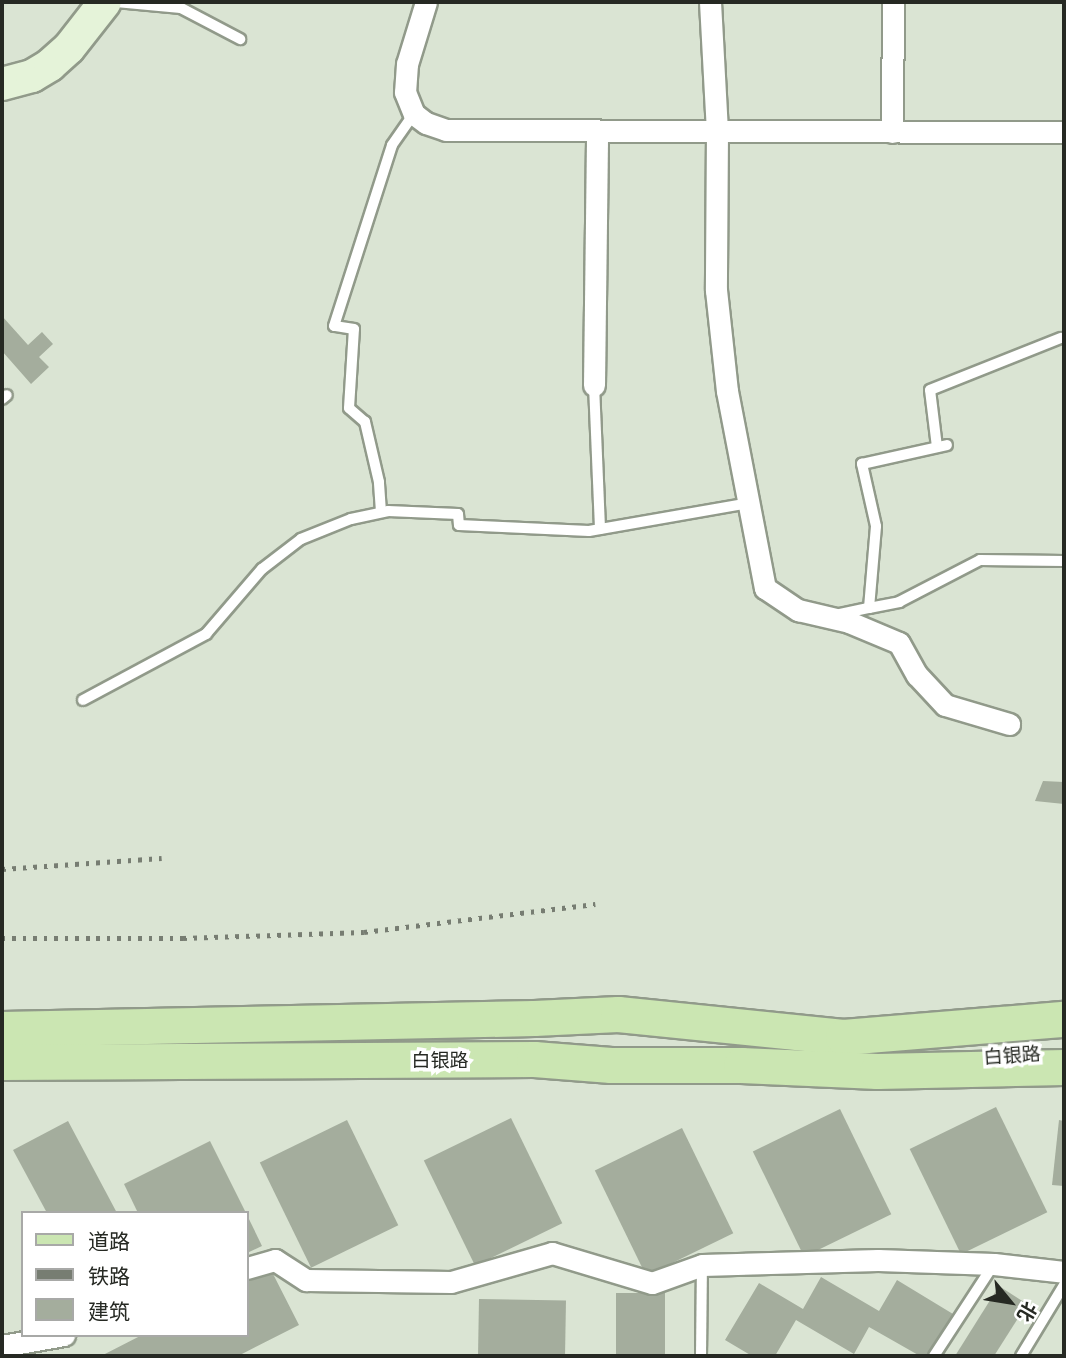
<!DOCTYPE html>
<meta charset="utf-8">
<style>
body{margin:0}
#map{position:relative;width:1066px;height:1358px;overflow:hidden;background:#dae4d3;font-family:Georgia,"Noto Sans SC",serif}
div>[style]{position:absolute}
.building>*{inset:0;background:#a4ad9d;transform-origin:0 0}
.roads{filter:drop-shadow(2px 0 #919a8a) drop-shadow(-2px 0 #919a8a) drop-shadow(0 2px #919a8a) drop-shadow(0 -2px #919a8a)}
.service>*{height:10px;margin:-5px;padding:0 5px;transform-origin:5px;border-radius:5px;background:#fff}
.minor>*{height:21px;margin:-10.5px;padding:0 10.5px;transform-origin:10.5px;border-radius:10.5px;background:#fff}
.secondary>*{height:32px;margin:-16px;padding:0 16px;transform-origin:16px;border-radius:16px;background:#e5f3d9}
.primary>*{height:35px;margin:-17.5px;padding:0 17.5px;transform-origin:17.5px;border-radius:17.5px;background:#cbe6b2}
.rail>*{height:5px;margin-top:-2.5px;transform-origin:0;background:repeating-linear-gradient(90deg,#777d72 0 3.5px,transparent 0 10.5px)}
span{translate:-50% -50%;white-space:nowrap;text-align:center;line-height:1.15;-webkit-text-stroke:7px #fff;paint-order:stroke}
.street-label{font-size:19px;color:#262923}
.frame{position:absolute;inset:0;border:4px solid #262923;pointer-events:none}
.legend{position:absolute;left:21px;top:1211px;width:228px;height:126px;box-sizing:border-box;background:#fff;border:2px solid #a8a9a7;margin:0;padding:9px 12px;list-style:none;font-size:21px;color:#262923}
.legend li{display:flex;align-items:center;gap:14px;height:35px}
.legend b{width:35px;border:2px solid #a8a9a7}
.north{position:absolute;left:975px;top:1267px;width:70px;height:70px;-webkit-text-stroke:5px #fff;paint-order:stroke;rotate:120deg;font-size:19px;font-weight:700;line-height:28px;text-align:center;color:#262923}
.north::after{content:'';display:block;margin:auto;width:24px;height:32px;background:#262923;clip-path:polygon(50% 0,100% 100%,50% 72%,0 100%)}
</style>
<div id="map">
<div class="building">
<i style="clip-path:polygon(2px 316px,28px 345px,42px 332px,53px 344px,39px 357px,49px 367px,31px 384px,2px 351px)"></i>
<i style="clip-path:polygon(1043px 781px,1064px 782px,1064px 804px,1035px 801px)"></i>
<i style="left:996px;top:1107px;width:117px;height:96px;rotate:64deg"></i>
<i style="left:840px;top:1109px;width:117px;height:97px;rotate:64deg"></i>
<i style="left:511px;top:1118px;width:117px;height:97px;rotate:64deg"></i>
<i style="left:347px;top:1120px;width:117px;height:97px;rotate:64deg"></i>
<i style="clip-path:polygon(1059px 1120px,1064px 1121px,1064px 1186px,1052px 1185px)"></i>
<i style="clip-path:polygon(68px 1121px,117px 1213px,47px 1213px,13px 1150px)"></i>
<i style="left:682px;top:1128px;width:117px;height:97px;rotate:64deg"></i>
<i style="clip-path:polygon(210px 1141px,246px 1213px,138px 1213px,124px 1184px)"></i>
<i style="clip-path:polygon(247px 1215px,262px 1246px,247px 1253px)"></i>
<i style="clip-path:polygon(271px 1270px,299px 1325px,238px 1356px,101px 1356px,142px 1335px,247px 1335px,247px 1282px)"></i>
<i style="clip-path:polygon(821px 1277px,879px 1311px,897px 1280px,953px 1314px,928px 1356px,920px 1356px,869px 1327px,854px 1354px,796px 1320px,775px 1356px,752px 1356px,725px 1340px,759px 1283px,803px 1309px)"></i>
<i style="clip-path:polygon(999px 1286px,1027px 1304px,994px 1356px,955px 1356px)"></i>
<i style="left:665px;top:1293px;width:63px;height:49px;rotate:90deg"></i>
<i style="left:479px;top:1299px;width:87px;height:57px;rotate:1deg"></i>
</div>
<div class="roads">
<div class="service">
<i style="left:116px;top:2px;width:65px;rotate:5.3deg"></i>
<i style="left:181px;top:8px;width:67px;rotate:27.7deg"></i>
<i style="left:594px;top:385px;width:144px;rotate:87.6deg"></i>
<i style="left:2px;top:399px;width:6px;rotate:-39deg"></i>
<i style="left:937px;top:447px;width:57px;rotate:-97deg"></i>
<i style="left:930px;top:390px;width:141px;rotate:-21.7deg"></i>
<i style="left:381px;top:512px;width:30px;rotate:-94deg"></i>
<i style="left:379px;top:482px;width:62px;rotate:-103.1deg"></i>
<i style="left:365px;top:422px;width:21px;rotate:-139deg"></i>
<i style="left:349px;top:408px;width:79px;rotate:-86.4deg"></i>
<i style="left:354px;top:329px;width:20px;rotate:-171deg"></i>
<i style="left:334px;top:326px;width:190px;rotate:-72.2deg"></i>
<i style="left:392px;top:145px;width:38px;rotate:-55deg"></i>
<i style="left:869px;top:608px;width:31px;rotate:-11deg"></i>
<i style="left:899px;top:602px;width:91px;rotate:-27.4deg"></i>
<i style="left:980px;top:560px;width:84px;rotate:0.7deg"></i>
<i style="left:840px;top:614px;width:30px;rotate:-12deg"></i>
<i style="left:869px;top:608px;width:82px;rotate:-85.1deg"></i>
<i style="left:876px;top:526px;width:64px;rotate:-102.7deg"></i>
<i style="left:862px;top:464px;width:87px;rotate:-12.6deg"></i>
<i style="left:83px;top:700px;width:140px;rotate:-28.2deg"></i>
<i style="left:206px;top:634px;width:86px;rotate:-49.3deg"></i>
<i style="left:262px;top:569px;width:49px;rotate:-37.6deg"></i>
<i style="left:301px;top:539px;width:54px;rotate:-21.8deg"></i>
<i style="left:351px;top:519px;width:38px;rotate:-12deg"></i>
<i style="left:388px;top:511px;width:70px;rotate:2.5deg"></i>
<i style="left:458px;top:514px;width:11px;rotate:85deg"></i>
<i style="left:459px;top:525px;width:130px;rotate:2.6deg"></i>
<i style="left:589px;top:531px;width:162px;rotate:-9.9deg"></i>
<i style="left:701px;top:1356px;width:91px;rotate:-89.4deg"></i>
<i style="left:934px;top:1356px;width:110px;rotate:-56.9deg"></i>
<i style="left:1021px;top:1356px;width:83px;rotate:-58.8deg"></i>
</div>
<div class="minor">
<i style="left:426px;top:2px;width:65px;rotate:107deg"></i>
<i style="left:407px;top:64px;width:28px;rotate:94deg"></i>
<i style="left:405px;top:92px;width:24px;rotate:68deg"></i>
<i style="left:414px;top:114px;width:15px;rotate:37deg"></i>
<i style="left:426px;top:123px;width:21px;rotate:19deg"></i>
<i style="left:446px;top:130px;width:618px;rotate:0.19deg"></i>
<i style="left:710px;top:2px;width:129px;rotate:86.9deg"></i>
<i style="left:717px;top:131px;width:159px;rotate:90.4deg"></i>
<i style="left:716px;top:290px;width:102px;rotate:83.8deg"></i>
<i style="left:727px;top:391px;width:201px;rotate:79.1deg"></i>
<i style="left:765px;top:588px;width:40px;rotate:34deg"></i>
<i style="left:798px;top:610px;width:52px;rotate:13.2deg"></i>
<i style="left:849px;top:622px;width:54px;rotate:22.8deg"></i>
<i style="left:899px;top:643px;width:37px;rotate:61deg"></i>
<i style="left:917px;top:675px;width:41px;rotate:47deg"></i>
<i style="left:945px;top:705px;width:67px;rotate:16.5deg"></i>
<i style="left:892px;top:132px;width:130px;rotate:-89.6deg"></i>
<i style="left:594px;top:385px;width:254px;rotate:-89.3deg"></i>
<i style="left:247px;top:1268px;width:29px;rotate:-16deg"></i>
<i style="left:275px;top:1260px;width:37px;rotate:33deg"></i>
<i style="left:306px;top:1280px;width:145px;rotate:0.8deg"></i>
<i style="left:451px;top:1282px;width:105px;rotate:-16deg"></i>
<i style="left:552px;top:1253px;width:104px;rotate:16.7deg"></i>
<i style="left:652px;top:1283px;width:53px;rotate:-19.8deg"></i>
<i style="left:702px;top:1265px;width:176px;rotate:-1.6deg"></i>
<i style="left:878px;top:1260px;width:116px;rotate:2deg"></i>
<i style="left:994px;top:1264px;width:70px;rotate:6.5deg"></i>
<i style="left:2px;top:1346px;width:63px;rotate:-10.1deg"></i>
</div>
<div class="secondary">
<i style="left:2px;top:84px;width:31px;rotate:-15deg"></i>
<i style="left:32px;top:76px;width:21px;rotate:-31deg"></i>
<i style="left:50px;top:65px;width:25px;rotate:-42deg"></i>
<i style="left:69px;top:48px;width:58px;rotate:-52deg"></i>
</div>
<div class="primary">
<i style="left:2px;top:1029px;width:532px;rotate:-1.18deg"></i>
<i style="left:534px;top:1018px;width:84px;rotate:-2.7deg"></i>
<i style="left:618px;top:1014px;width:226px;rotate:5.8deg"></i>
<i style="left:843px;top:1037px;width:222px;rotate:-4.7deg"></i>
<i style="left:2px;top:1062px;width:532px;rotate:-0.32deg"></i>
<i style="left:534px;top:1059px;width:77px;rotate:4.5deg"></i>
<i style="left:611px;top:1065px;width:130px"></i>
<i style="left:741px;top:1065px;width:136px;rotate:2.5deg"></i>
<i style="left:877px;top:1071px;width:187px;rotate:-1.2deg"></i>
</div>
</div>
<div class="rail">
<i style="left:2px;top:869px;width:160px;rotate:-3.9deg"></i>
<i style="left:2px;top:938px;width:181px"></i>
<i style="left:183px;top:938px;width:181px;rotate:-1.9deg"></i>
<i style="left:364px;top:932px;width:233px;rotate:-6.9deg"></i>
</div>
<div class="street-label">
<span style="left:1012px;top:1054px;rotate:-4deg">白银路</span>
<span style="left:440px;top:1059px">白银路</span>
</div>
<div class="frame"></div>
<ul class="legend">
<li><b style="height:9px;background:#cbe6b2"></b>道路</li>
<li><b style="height:9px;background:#777d72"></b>铁路</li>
<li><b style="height:19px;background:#a4ad9d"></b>建筑</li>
</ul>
<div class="north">北</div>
</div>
